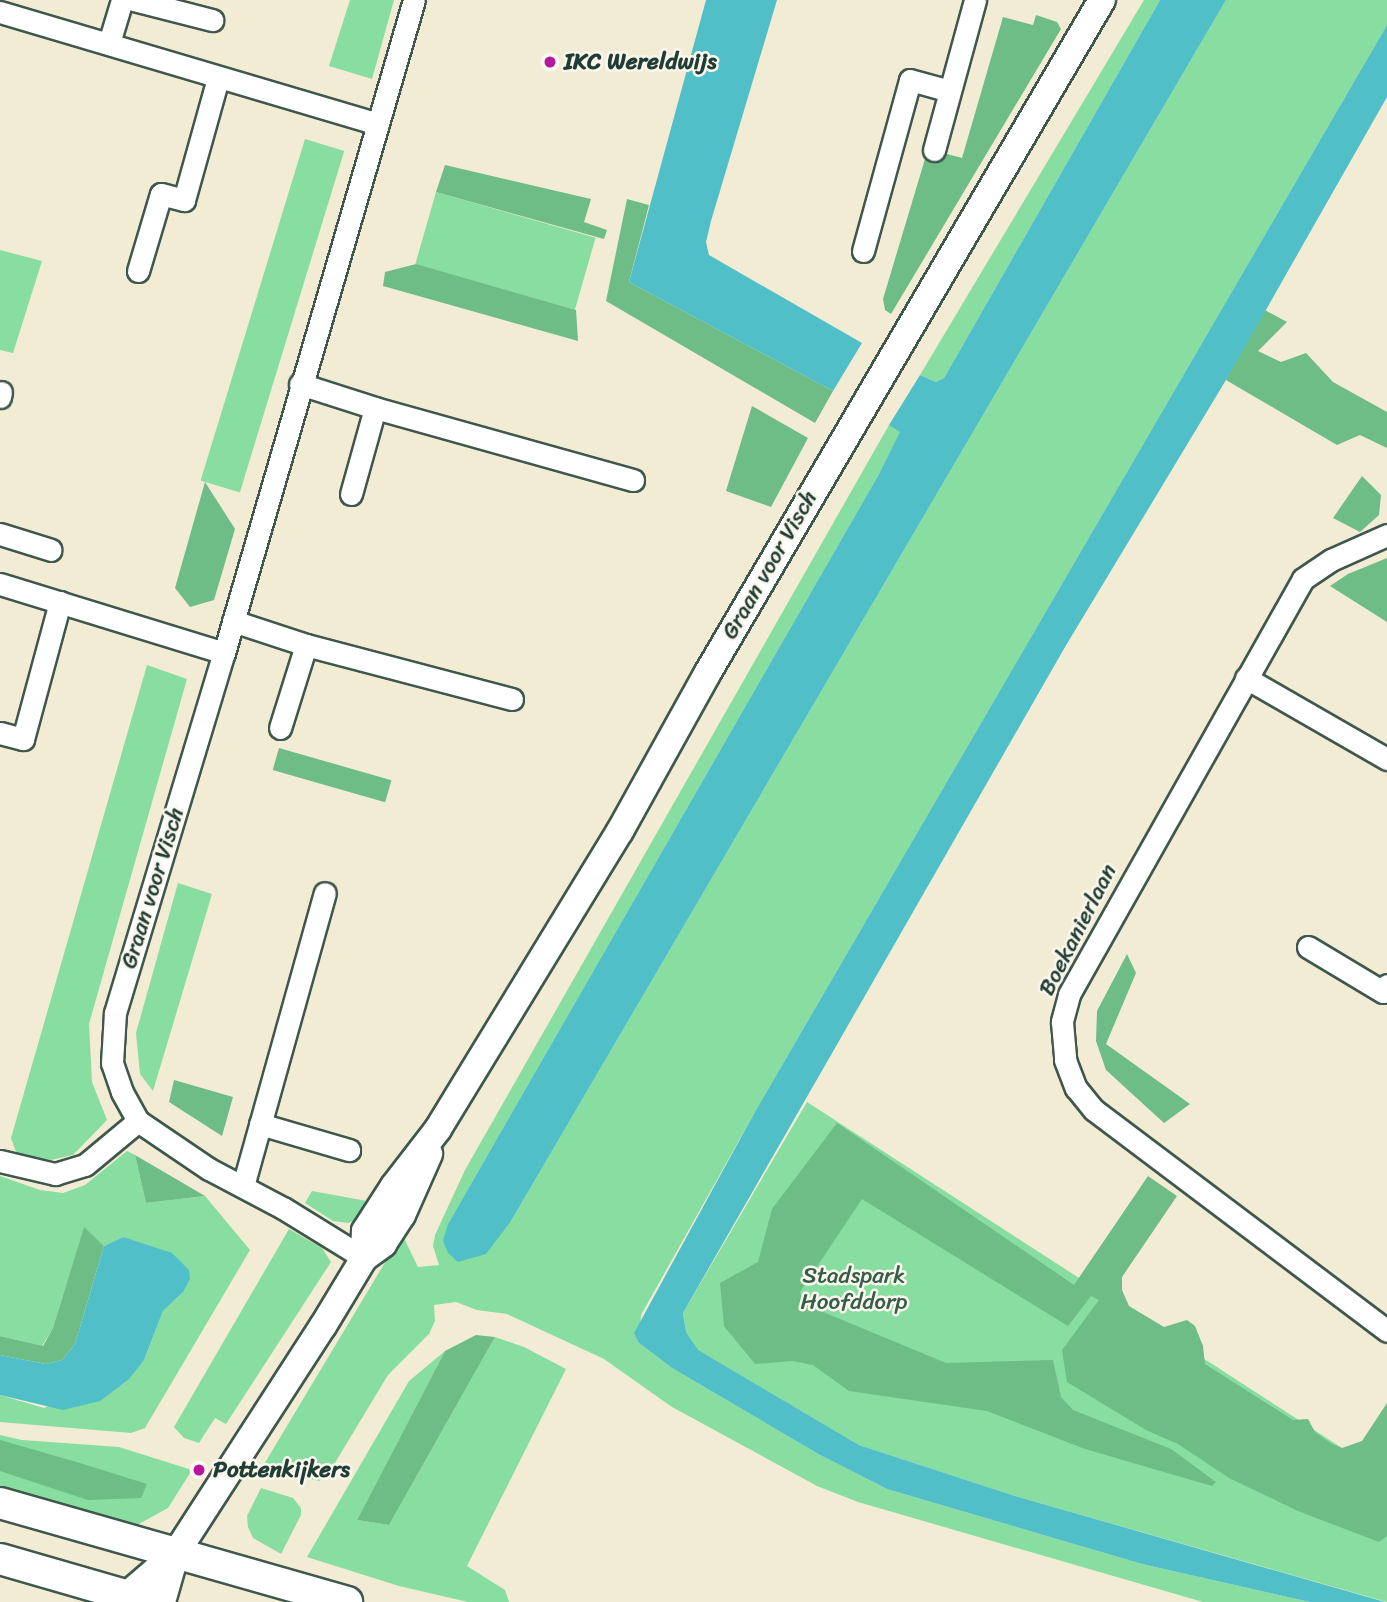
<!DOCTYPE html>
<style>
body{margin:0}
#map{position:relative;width:1387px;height:1602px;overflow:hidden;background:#f2ecd5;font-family:Sriracha,sans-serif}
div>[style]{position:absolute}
.green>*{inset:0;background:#88dda0;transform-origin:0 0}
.forest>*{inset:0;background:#6ebc86;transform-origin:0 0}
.water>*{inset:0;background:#51bfc8}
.roads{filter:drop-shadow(2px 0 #3f574c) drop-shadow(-2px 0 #3f574c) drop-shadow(0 2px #3f574c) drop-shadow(0 -2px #3f574c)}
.minor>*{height:21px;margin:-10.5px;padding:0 10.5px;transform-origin:10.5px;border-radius:10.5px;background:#fff}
.tertiary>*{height:26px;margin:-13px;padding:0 13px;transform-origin:13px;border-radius:13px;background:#fff}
.secondary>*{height:30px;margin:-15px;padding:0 15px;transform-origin:15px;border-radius:15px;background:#fff}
.dots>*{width:19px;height:19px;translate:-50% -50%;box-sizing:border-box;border:4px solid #fbf7ec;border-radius:50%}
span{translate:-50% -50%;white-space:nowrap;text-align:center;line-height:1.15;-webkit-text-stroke:5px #fbf7ec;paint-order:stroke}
.poi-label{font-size:23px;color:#1f3d34;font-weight:700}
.left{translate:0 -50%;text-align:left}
.street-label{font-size:23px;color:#1f3d34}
.park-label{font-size:23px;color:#345d4a}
</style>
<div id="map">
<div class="green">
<i style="clip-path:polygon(350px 0,394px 0,372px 79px,329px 66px)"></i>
<i style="clip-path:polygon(1144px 0,1160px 0,944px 378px,936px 382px,920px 375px)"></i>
<i style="clip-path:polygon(1226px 0,1387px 0,1387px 25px,756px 1110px,641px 1315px,639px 1343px,672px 1368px,820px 1455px,887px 1489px,1142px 1564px,1310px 1602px,1203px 1602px,858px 1502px,817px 1486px,672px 1407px,604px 1359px,507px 1314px,477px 1310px,456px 1302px,434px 1305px,435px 1321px,429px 1334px,388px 1375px,327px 1476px,319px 1481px,263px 1466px,402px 1234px,418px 1267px,439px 1265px,433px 1246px,435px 1235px,465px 1170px,889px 425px,901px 431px,879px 474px,448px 1224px,511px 1221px)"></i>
<i style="left:305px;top:139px;width:41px;height:357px;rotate:17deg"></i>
<i style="left:436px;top:192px;width:166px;height:75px;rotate:16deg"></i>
<i style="clip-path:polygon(0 250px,42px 261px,13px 353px,0 350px)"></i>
<i style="clip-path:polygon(147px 665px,187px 679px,89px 1024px,92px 1082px,107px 1120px,73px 1155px,51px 1160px,28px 1157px,16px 1152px,11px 1138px)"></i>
<i style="clip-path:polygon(178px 883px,212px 894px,153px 1091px,140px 1074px,136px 1033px)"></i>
<i style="clip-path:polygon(807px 1102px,1342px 1448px,1387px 1455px,1387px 1602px,1015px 1496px,859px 1445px,697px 1350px,686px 1332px,683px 1313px)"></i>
<i style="clip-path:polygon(127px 1151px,135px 1155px,146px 1203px,205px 1196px,250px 1250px,145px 1428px,131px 1433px,0 1422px,0 1395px,44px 1408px,144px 1360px,163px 1311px,183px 1292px,123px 1237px,104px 1246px,84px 1228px,53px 1328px,42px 1346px,0 1336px,0 1176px,40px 1190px,63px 1193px,85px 1185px)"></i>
<i style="clip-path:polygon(312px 1191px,367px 1201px,374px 1204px,358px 1219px,348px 1223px,333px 1221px,305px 1203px)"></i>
<i style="clip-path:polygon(289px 1229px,322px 1248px,331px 1262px,226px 1424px,215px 1418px,199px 1443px,184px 1438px,174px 1427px)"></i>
<i style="clip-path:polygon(495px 1337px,524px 1347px,566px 1369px,467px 1566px,505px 1590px,509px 1602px,468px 1602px,399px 1586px,307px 1557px,409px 1381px,445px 1351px,357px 1520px,389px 1525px)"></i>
<i style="clip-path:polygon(0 1435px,22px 1440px,119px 1447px,192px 1470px,168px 1508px,137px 1525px,119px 1526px,0 1492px)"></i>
<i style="clip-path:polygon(261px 1488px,293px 1498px,301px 1508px,301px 1515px,281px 1554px,253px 1538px,248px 1527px,247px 1516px)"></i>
</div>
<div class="forest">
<i style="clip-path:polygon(1036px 15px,1057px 22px,1061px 29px,891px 314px,885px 310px,883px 299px,928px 149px,962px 158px,1003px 17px,1033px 25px)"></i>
<i style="clip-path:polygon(445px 165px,591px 199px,584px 222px,607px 230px,604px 239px,436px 192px)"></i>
<i style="clip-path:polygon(627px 199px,649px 205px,629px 282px,833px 391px,815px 423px,606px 301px)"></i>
<i style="clip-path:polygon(416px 264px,576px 310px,578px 341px,383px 286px,385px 272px)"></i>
<i style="clip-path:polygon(1263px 309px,1287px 322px,1258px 351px,1281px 362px,1306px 353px,1333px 382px,1387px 412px,1387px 448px,1360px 435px,1337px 445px,1226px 380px)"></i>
<i style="clip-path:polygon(752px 406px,808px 438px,771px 507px,726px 491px)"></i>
<i style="clip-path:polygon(1362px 476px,1381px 495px,1379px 515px,1360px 532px,1333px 518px)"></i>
<i style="clip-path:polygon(205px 482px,235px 529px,214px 600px,190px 607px,175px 588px)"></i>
<i style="clip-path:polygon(1387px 558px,1387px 622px,1330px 586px,1348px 574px)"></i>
<i style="left:279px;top:748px;width:117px;height:23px;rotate:16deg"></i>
<i style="clip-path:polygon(1127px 954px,1136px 973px,1106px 1044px,1190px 1104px,1164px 1123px,1106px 1070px,1096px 1041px,1097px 1011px)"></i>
<i style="clip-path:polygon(174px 1080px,233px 1097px,222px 1136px,169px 1102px)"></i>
<i style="clip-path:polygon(837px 1123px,1074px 1285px,1148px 1176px,1177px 1196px,1122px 1277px,1122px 1290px,1129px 1306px,1164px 1327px,1187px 1320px,1195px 1326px,1203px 1346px,1205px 1364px,1293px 1420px,1308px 1419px,1315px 1432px,1332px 1444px,1342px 1448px,1362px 1441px,1387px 1403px,1387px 1536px,1379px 1542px,1298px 1511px,1229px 1478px,1178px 1444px,1146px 1430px,1067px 1382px,1062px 1350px,1099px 1300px,1091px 1296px,1068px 1326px,862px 1199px,800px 1292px,802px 1299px,811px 1307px,946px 1363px,1053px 1360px,1061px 1397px,1073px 1410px,1171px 1449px,1216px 1482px,1212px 1486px,1085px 1449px,987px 1411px,849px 1391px,813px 1365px,792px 1361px,755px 1364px,724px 1326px,720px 1283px,758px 1262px,772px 1209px)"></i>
<i style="clip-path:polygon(135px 1155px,205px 1196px,146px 1203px)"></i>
<i style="clip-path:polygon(84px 1227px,104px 1246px,75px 1344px,62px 1360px,46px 1364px,0 1355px,0 1336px,43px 1346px,53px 1328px)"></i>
<i style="clip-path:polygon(476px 1335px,495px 1337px,389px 1525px,357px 1520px,445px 1351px)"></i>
<i style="clip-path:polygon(0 1440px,80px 1463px,147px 1484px,141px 1498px,88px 1500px,0 1471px)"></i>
</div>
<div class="water">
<i style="clip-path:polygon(706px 0,777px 0,711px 221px,706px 242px,709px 255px,862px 343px,833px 391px,629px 282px)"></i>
<i style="clip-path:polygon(1160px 0,1226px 0,511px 1221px,486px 1254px,458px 1262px,448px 1253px,443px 1241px,448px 1224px,879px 474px,900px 432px,889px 425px,920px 375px,936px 382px,944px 378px)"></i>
<i style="clip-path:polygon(1387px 25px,1387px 97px,1226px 380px,1065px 647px,683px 1313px,686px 1332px,698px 1350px,859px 1445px,1015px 1496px,1385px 1602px,1310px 1602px,1142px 1564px,887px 1489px,820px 1455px,672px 1368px,639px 1343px,634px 1333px,756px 1110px)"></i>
<i style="clip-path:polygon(123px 1237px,172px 1253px,189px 1270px,190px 1279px,183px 1292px,163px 1311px,144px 1360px,129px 1379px,100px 1401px,63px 1410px,0 1395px,0 1355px,46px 1364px,62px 1360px,75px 1344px,104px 1246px)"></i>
</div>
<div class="roads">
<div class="minor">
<i style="left:134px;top:0;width:81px;rotate:14.4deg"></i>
<i style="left:0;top:12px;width:394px;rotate:16.5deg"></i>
<i style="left:109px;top:43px;width:45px;rotate:-73.2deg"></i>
<i style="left:934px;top:150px;width:156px;rotate:-74.7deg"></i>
<i style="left:863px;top:251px;width:177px;rotate:-74.6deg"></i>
<i style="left:910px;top:80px;width:41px;rotate:15.4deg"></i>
<i style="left:138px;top:271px;width:80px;rotate:-73.4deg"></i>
<i style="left:161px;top:194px;width:24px;rotate:15deg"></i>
<i style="left:184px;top:200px;width:127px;rotate:-74.4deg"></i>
<i style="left:300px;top:384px;width:79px;rotate:17.7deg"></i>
<i style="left:375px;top:408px;width:268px;rotate:15.6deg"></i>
<i style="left:0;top:397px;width:5px;rotate:-79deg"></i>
<i style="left:351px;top:494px;width:89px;rotate:-74.4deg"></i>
<i style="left:0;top:534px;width:53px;rotate:17.4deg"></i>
<i style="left:1387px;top:535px;width:61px;rotate:155.9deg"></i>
<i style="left:1331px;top:560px;width:34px;rotate:146deg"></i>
<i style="left:1303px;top:579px;width:477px;rotate:119.4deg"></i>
<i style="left:1069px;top:995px;width:28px;rotate:105deg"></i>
<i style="left:1062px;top:1022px;width:38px;rotate:85deg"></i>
<i style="left:1065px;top:1060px;width:30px;rotate:69deg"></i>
<i style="left:1076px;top:1088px;width:28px;rotate:51deg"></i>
<i style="left:1094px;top:1110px;width:367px;rotate:37deg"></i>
<i style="left:0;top:584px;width:234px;rotate:17.1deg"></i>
<i style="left:233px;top:621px;width:77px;rotate:18.2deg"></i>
<i style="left:306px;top:645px;width:213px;rotate:14.7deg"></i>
<i style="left:1246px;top:678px;width:163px;rotate:29.9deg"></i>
<i style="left:280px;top:728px;width:87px;rotate:-72.6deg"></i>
<i style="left:0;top:733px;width:24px;rotate:15deg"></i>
<i style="left:23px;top:739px;width:142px;rotate:-74.9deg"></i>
<i style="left:1308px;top:947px;width:87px;rotate:31deg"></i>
<i style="left:1383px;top:992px;width:8px;rotate:-60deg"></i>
<i style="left:138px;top:1121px;width:86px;rotate:34.1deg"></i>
<i style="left:209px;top:1169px;width:84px;rotate:27.8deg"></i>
<i style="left:283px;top:1208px;width:95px;rotate:31.7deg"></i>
<i style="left:260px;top:1124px;width:93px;rotate:16.3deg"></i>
<i style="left:0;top:1161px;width:57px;rotate:13.3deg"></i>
<i style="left:55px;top:1174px;width:31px;rotate:-17deg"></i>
<i style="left:85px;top:1165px;width:69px;rotate:-39.7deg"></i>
<i style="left:138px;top:1121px;width:33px;rotate:-119deg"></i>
<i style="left:122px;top:1092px;width:31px;rotate:-109deg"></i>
<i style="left:112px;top:1063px;width:50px;rotate:-86.6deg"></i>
<i style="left:115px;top:1013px;width:376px;rotate:-73.2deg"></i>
<i style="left:224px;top:653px;width:680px;rotate:-73.78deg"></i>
<i style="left:243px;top:1186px;width:304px;rotate:-74.4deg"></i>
</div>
<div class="tertiary">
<i style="left:364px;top:1258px;width:27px;rotate:-88deg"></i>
<i style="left:365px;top:1231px;width:54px;rotate:-57.2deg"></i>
<i style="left:394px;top:1186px;width:72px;rotate:-52.3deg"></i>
<i style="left:438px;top:1129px;width:349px;rotate:-58.6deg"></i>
<i style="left:620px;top:831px;width:179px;rotate:-61deg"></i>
<i style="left:707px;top:674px;width:781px;rotate:-59.63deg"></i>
<i style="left:126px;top:1596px;width:66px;rotate:-40.7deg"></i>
<i style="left:176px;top:1553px;width:270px;rotate:-57.1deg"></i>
<i style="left:323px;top:1326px;width:79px;rotate:-58.9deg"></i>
<i style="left:364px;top:1258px;width:24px;rotate:-36deg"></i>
<i style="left:383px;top:1244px;width:35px;rotate:-57deg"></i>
<i style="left:402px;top:1215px;width:67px;rotate:-66.1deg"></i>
<i style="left:162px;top:1602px;width:51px;rotate:-74.1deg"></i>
</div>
<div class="secondary">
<i style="left:0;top:1503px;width:361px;rotate:15.9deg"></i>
<i style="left:0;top:1559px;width:155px;rotate:16.1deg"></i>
</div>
</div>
<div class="dots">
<i style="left:550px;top:62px;background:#b5179e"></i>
<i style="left:199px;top:1470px;background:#b5179e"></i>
</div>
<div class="poi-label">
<span class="left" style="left:564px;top:62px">IKC Wereldwijs</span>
<span class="left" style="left:213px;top:1470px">Pottenkijkers</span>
</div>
<div class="street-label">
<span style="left:770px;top:565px;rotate:-60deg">Graan voor Visch</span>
<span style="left:153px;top:888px;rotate:-73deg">Graan voor Visch</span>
<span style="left:1078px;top:930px;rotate:-63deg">Boekanierlaan</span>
</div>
<div class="park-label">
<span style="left:854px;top:1289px">Stadspark<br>Hoofddorp</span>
</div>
</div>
